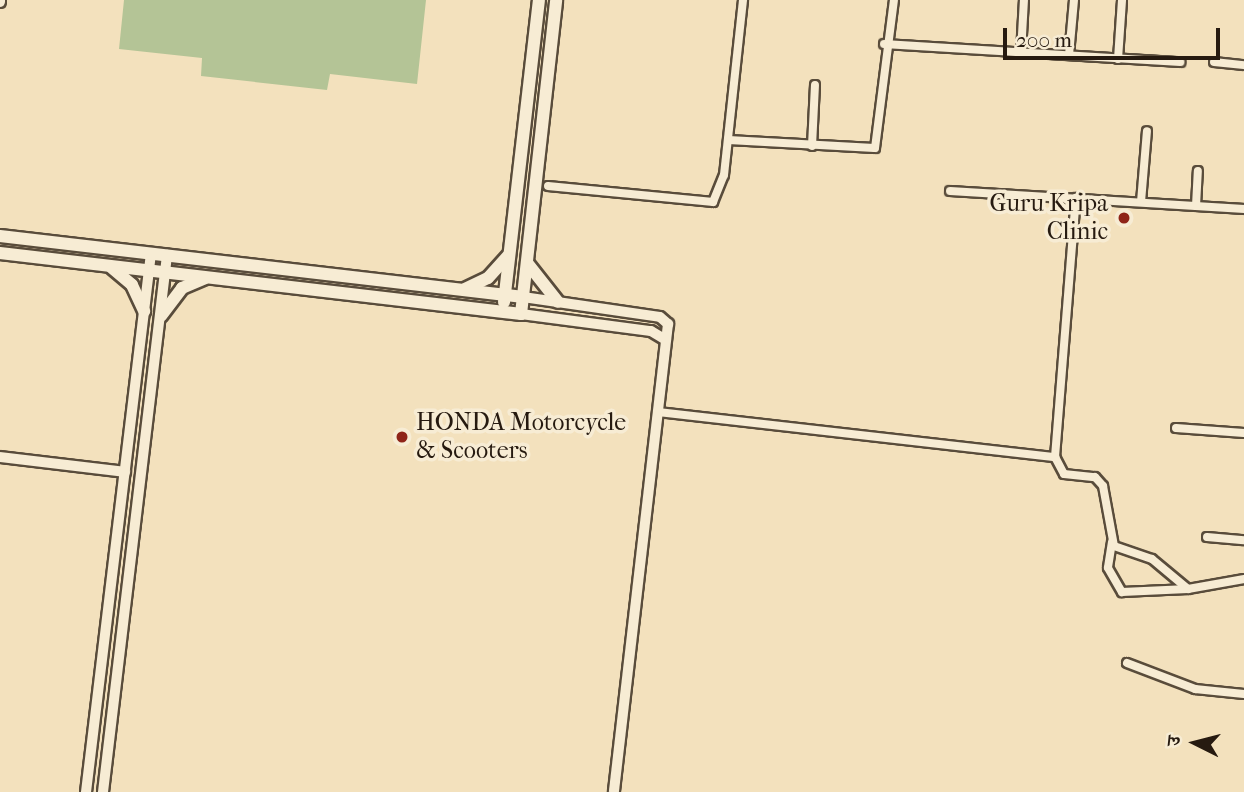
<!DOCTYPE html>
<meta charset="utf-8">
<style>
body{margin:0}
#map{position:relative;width:1244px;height:792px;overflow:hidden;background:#f3e1bd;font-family:"IM FELL French Canon","Noto Serif Devanagari",serif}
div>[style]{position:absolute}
.green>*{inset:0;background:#b4c496}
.roads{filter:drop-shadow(2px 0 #594c3b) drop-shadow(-2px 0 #594c3b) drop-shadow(0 2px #594c3b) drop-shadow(0 -2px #594c3b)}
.minor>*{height:8px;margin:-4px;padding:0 4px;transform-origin:4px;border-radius:4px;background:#f7ecd4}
.tertiary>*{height:10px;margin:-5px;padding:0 5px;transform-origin:5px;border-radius:5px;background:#f7ecd4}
.secondary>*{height:12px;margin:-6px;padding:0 6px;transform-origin:6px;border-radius:6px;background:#f7ecd4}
.dots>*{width:19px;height:19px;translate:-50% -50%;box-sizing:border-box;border:4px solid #f7ecd4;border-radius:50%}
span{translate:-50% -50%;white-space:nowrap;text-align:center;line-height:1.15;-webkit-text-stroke:7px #f7ecd4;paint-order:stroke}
.poi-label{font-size:24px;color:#261a10}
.right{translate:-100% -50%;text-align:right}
.left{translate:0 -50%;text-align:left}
.north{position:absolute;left:1160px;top:708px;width:70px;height:70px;-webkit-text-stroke:5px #f7ecd4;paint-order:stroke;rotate:276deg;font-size:19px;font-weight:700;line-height:28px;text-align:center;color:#261a10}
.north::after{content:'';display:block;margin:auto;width:24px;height:32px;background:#261a10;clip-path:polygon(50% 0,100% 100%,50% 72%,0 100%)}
.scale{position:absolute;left:1003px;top:28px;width:217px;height:32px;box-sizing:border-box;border:4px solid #261a10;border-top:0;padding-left:9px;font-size:21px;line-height:24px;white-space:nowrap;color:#261a10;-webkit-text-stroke:5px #f7ecd4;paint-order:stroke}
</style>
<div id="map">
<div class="green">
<i style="clip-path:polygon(124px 0,426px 0,417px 84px,330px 74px,327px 90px,201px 76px,202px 58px,119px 49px)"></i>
</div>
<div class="roads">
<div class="minor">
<i style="left:884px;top:44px;width:297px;rotate:3.5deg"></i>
<i style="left:1021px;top:53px;width:53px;rotate:-86.8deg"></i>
<i style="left:1069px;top:55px;width:55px;rotate:-84.8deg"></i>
<i style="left:1118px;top:59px;width:59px;rotate:-86.1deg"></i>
<i style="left:1214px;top:62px;width:30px;rotate:6deg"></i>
<i style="left:728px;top:140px;width:147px;rotate:3.1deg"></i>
<i style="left:875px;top:148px;width:149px;rotate:-82.7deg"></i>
<i style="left:812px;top:146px;width:61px;rotate:-87.2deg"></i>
<i style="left:548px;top:186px;width:166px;rotate:5.5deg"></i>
<i style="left:713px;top:202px;width:29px;rotate:-68deg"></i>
<i style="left:724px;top:175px;width:176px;rotate:-83.8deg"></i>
<i style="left:950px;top:191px;width:295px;rotate:3.5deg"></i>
<i style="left:1141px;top:202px;width:71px;rotate:-85.2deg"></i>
<i style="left:1196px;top:206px;width:35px;rotate:-87deg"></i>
<i style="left:658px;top:412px;width:400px;rotate:6.5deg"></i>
<i style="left:1055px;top:457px;width:260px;rotate:-85.4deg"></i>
<i style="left:1176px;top:428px;width:68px;rotate:4.2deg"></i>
<i style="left:1055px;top:457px;width:19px;rotate:62deg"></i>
<i style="left:1064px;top:474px;width:31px;rotate:6deg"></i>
<i style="left:1095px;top:477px;width:12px;rotate:48deg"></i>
<i style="left:1103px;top:486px;width:61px;rotate:79.6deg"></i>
<i style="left:1114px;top:546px;width:40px;rotate:18.9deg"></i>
<i style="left:1152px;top:559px;width:47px;rotate:39.8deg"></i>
<i style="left:1188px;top:589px;width:57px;rotate:-10.1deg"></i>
<i style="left:1207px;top:537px;width:37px;rotate:5deg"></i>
<i style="left:1112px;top:542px;width:26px;rotate:99deg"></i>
<i style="left:1108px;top:568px;width:28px;rotate:60deg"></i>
<i style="left:1122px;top:592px;width:66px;rotate:-2.6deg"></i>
<i style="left:1127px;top:663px;width:73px;rotate:20.9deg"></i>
<i style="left:1195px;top:689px;width:49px;rotate:5.8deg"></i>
</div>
<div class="tertiary">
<i style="left:0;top:2px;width:2px;rotate:-90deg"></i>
<i style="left:523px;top:297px;width:138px;rotate:8.3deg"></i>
<i style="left:660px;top:317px;width:11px;rotate:41deg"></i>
<i style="left:668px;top:324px;width:471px;rotate:96.6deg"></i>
<i style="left:521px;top:314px;width:131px;rotate:7.5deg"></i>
<i style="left:651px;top:331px;width:17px;rotate:31deg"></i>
<i style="left:0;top:457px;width:126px;rotate:6.8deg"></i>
<i style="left:86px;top:792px;width:543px;rotate:-83.12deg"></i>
<i style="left:103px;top:792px;width:541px;rotate:-83.2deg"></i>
</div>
<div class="secondary">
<i style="left:0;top:236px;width:527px;rotate:6.65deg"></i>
<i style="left:0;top:253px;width:525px;rotate:6.68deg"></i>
<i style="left:521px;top:314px;width:316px;rotate:-83.6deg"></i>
<i style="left:528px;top:264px;width:48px;rotate:51.7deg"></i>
<i style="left:112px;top:268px;width:26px;rotate:40deg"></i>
<i style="left:132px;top:285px;width:29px;rotate:65deg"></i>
<i style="left:465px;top:289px;width:25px;rotate:-26deg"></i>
<i style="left:488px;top:278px;width:30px;rotate:-48deg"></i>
<i style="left:504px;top:302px;width:304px;rotate:-83.4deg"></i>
<i style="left:161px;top:316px;width:35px;rotate:-53deg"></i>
<i style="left:182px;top:288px;width:25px;rotate:-23deg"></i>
</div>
</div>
<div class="dots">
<i style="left:1124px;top:218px;background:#8f2418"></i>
<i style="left:402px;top:437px;background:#8f2418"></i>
</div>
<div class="poi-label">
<span class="right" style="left:1108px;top:218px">Guru Kripa<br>Clinic</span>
<span class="left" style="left:416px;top:437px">HONDA Motorcycle<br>&amp; Scooters</span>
</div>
<div class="north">उ</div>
<div class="scale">200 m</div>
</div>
